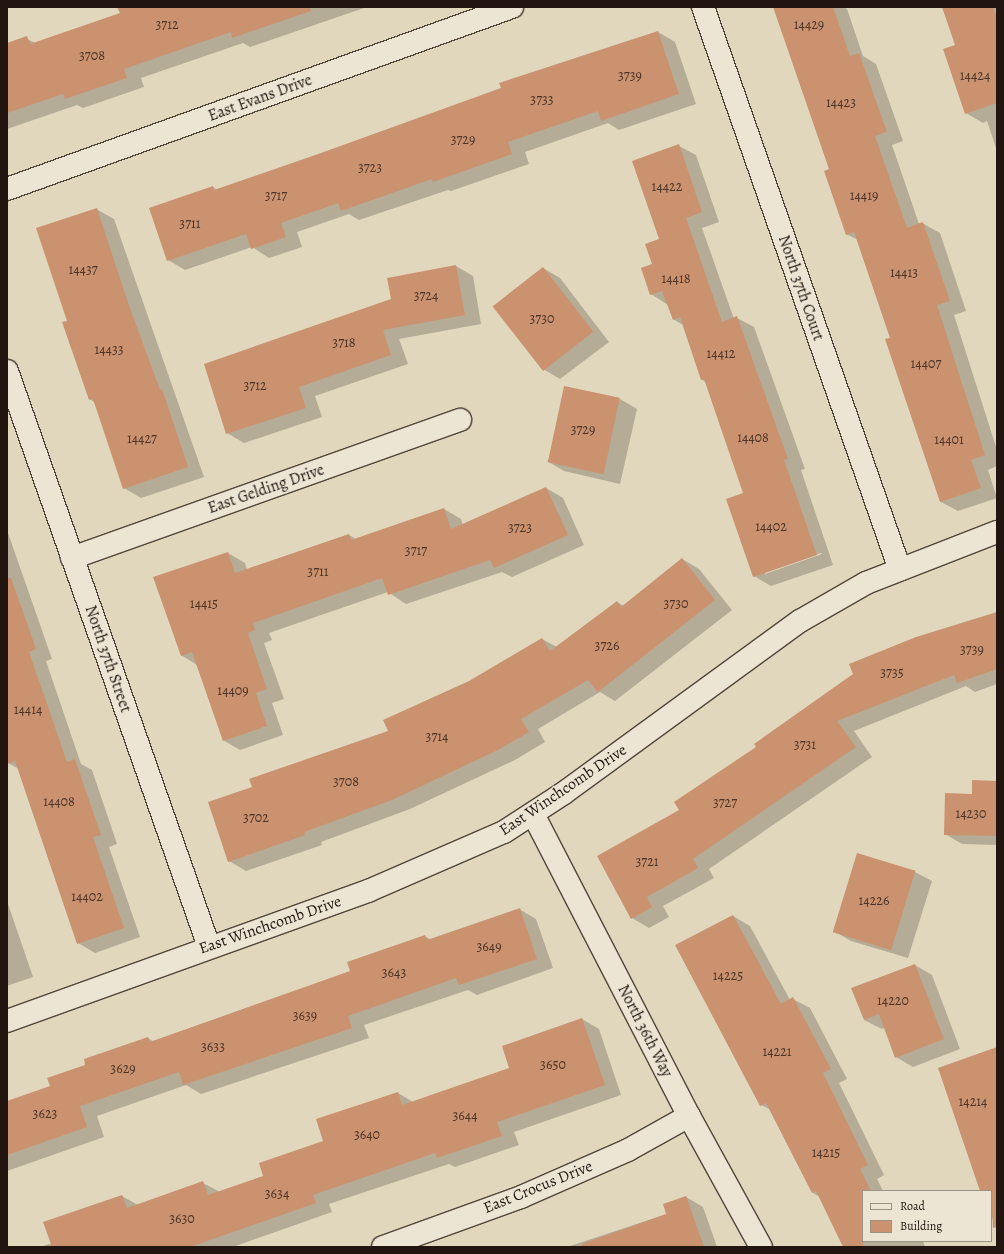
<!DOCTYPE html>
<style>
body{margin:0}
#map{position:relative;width:1004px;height:1254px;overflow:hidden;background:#e1d7bd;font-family:Alegreya,serif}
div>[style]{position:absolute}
.shadow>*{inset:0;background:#0003}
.building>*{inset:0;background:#cb9270;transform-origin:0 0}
.roads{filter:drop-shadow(1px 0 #52453a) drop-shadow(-1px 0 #52453a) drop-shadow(0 1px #52453a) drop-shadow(0 -1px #52453a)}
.minor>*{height:22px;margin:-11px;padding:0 11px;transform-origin:11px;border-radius:11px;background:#ece5d4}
span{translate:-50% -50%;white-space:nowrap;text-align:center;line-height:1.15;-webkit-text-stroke:3px #ece5d4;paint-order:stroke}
.number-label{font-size:14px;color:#4c3426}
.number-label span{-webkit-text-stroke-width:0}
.street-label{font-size:16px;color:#22140e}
.frame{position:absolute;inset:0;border:8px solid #22140e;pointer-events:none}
.legend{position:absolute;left:862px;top:1190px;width:130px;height:52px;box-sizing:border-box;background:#ece5d4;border:1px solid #9b9185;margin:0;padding:5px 7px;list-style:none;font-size:12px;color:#22140e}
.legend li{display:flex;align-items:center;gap:8px;height:20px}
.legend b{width:20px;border:1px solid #9b9185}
</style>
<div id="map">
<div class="shadow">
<i style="clip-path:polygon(118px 7px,367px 7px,250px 47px,243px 43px,141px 78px,144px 87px,83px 108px,77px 105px,7px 129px,7px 46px,27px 39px,35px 43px,121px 14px)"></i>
<i style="clip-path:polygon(774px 7px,843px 7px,847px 9px,863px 56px,876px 64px,903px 141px,892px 145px,919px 224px,922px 223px,940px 233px,966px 311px,954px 315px,997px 450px,997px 466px,988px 470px,997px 498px,958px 511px,941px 502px,892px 338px,858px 240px,846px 234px,830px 170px)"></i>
<i style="clip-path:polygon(942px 7px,997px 7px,997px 151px,987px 121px,983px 123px,966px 113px,956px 45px)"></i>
<i style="clip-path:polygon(658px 32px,675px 42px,696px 104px,619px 130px,608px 123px,525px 152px,529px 164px,451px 191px,448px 190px,359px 220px,349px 214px,297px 232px,302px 247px,269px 258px,252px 247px,185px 270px,168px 260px,213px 187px,217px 190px,322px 154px)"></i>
<i style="clip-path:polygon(evenodd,679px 146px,696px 155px,719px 222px,702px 228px,734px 319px,737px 318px,754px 327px,805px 469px,801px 470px,833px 565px,771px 586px,754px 576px,745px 493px,706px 382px,702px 380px,683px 325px,673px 319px,668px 305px,651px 294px,653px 265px,679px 146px,821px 553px,822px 554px,765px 574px,765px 572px,821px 553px)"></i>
<i style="clip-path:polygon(96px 209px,114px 219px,204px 477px,141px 498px,124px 488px,95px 403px,90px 399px)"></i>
<i style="clip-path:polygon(456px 266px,473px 276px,481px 324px,399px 339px,408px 364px,315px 396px,322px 417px,244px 443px,227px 433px,392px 299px)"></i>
<i style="clip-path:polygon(543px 268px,560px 278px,609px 342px,560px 379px,543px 369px)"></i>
<i style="clip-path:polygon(620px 399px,637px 409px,620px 484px,564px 471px,547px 461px)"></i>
<i style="clip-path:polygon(546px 488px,563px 498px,584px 545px,512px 577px,502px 572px,406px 604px,388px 592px,269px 633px,272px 640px,264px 643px,284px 699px,272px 703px,283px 735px,240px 750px,223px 740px,197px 665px,181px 655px,228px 553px,245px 563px,247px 570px,349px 535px,356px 539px,444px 509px,461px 519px,463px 525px)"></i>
<i style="clip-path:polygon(7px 530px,52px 659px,46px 661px,81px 764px,92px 770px,117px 844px,109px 847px,140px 937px,95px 953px,78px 943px,19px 769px,8px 763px,7px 758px)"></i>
<i style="clip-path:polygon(682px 559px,699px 569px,732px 610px,615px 701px,600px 692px,538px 729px,545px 742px,515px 760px,410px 809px,321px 842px,322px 845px,246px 871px,229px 861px,253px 788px,390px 732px,542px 639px,557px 647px,617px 602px,624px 606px)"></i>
<i style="clip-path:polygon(997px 613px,997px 684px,975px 692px,966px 686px,854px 731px,872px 757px,709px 869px,714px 878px,663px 906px,669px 917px,649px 928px,632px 918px,681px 811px)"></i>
<i style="clip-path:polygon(997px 782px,997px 845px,962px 844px,945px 834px)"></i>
<i style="clip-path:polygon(858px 854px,915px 872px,932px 881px,908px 958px,851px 941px,834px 931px)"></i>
<i style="clip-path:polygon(7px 901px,33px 977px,7px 986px)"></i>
<i style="clip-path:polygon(519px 909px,536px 919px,553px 968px,477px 995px,468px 990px,364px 1025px,369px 1038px,201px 1094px,186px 1085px,97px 1116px,104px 1137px,7px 1171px,7px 1102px,51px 1087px,87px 1065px,148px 1038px,153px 1041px,351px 972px,425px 936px,431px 940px)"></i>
<i style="clip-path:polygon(733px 916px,750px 926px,790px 1000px,793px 999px,810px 1008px,847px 1079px,839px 1083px,884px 1175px,877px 1179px,883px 1191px,863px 1191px,863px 1241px,923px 1241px,925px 1247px,845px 1247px,820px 1197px,813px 1193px,771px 1110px,761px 1105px)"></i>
<i style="clip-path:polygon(915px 965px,932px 975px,960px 1049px,913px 1067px,896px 1057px,885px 1028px,882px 1029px,864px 1020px)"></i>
<i style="clip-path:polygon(582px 1019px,599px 1029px,621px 1095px,514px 1132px,519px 1145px,455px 1167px,449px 1164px,329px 1204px,332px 1212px,233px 1247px,40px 1247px,52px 1243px,122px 1196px,138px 1205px,203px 1183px,220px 1192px,264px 1177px,325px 1142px,398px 1093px,413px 1102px,511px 1068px)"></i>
<i style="clip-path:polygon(997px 1048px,997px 1231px,991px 1214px,991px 1191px,983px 1191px)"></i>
<i style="clip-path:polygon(686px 1197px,703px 1207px,717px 1247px,567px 1247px,667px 1214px)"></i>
</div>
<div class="building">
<i style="clip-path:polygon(117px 7px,310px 7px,311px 11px,232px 38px,231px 32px,124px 69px,127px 78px,65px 99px,63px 94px,7px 113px,7px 43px,27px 36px,30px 44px,120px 13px)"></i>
<i style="clip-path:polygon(773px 7px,833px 7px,850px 56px,859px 53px,887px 132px,875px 136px,907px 228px,923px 222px,950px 301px,937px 305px,985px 455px,971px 460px,981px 488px,940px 502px,885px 339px,890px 338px,854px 232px,846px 235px,824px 171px,829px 169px)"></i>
<i style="clip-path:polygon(942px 7px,993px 7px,997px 18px,997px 103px,965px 114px,943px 49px,955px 45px)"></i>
<i style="clip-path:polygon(658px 31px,679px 94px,601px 121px,598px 111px,508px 142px,512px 154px,433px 182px,432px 179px,341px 211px,338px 203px,281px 223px,286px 237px,251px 249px,246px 234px,167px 261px,149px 208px,213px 186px,214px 190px,321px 153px,501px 88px,499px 83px)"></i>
<i style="clip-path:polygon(679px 144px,702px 212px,686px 218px,722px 322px,737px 316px,788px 459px,784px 460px,817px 555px,753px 577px,726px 499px,743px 493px,704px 379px,701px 380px,680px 317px,673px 320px,662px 291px,650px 295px,641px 268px,652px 264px,645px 244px,659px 239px,632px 161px)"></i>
<i style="clip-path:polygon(97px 208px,127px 300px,160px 390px,162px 389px,188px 467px,123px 489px,93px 399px,89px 400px,62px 322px,67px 321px,36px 228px)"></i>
<i style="clip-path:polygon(456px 265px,465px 315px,383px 330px,391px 355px,299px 387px,306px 408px,226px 434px,204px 364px,391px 299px,387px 278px)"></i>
<i style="left:543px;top:267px;width:82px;height:64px;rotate:52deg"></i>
<i style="left:564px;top:386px;width:57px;height:78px;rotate:12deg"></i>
<i style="clip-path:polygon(546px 487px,568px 535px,494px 568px,490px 560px,388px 595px,382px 578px,253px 623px,255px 630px,248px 633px,267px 689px,256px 693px,267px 726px,223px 741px,192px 652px,181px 656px,153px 577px,228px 552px,235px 573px,349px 534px,351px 540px,444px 508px,451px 529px)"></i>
<i style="clip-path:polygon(682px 558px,715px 600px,598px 692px,588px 680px,521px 719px,529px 732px,498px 750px,392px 800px,304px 832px,305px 835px,228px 862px,208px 802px,252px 787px,249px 779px,388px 731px,383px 720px,469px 681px,542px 638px,550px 651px,617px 601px,621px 607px)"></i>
<i style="clip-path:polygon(7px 578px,11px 578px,36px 649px,29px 652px,67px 762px,75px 759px,101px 835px,93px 837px,124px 928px,77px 944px,15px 761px,7px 764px)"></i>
<i style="clip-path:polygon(997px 612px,997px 669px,957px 683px,954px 675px,837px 721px,856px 747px,693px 859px,698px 868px,647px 897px,652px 907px,631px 919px,597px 856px,679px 810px,674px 802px,756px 747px,754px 744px,853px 674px,849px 664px,916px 637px)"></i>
<i style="clip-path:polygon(972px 780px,997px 781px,997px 836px,944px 835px,945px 793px,972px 794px)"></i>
<i style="left:857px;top:853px;width:61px;height:83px;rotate:17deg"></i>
<i style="clip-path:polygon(520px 908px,537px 959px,459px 985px,456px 978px,348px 1016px,352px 1028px,183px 1085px,179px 1072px,80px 1106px,87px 1127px,7px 1155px,7px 1101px,50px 1086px,47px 1078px,85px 1065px,84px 1059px,148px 1037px,150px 1042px,350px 971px,347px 962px,425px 935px,427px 940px)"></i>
<i style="clip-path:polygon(733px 915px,781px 1004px,793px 997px,831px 1069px,823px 1073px,868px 1165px,860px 1169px,871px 1191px,863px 1191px,863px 1247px,843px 1247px,816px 1191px,812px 1193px,766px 1103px,760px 1106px,675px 945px)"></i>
<i style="clip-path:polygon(915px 964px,944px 1039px,895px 1058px,879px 1014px,864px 1020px,851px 988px)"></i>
<i style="clip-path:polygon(582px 1018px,605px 1085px,497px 1122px,502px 1136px,437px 1158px,435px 1153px,313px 1195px,316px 1203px,190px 1247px,52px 1247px,43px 1222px,122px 1195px,127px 1208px,203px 1181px,208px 1195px,263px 1176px,259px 1163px,323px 1141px,316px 1119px,398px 1092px,402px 1105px,509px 1068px,502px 1046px)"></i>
<i style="clip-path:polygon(997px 1047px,997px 1227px,993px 1228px,991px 1191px,980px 1191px,938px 1068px)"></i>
<i style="clip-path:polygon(686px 1196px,704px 1247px,582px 1247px,582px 1244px,666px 1214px,663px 1204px)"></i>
</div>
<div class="roads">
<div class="minor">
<i style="left:703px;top:7px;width:596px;rotate:70.71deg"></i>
<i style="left:7px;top:189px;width:537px;rotate:-19.82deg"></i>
<i style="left:7px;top:371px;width:610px;rotate:70.67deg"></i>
<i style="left:72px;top:558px;width:412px;rotate:-19.6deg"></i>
<i style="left:533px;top:814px;width:340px;rotate:62.7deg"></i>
<i style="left:689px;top:1116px;width:149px;rotate:61.2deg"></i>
<i style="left:7px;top:1021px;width:384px;rotate:-19.8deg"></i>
<i style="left:368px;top:891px;width:148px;rotate:-23.5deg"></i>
<i style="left:504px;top:832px;width:72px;rotate:-33deg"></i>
<i style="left:564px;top:793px;width:292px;rotate:-36.1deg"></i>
<i style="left:800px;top:621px;width:76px;rotate:-29.9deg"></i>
<i style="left:866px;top:583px;width:141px;rotate:-21.3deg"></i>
<i style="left:383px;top:1247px;width:147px;rotate:-19.9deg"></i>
<i style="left:521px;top:1197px;width:117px;rotate:-23.7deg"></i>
<i style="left:628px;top:1150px;width:70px;rotate:-29.1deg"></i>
</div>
</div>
<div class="number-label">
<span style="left:167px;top:25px">3712</span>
<span style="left:809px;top:25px">14429</span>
<span style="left:92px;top:56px">3708</span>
<span style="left:630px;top:76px">3739</span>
<span style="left:975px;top:76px">14424</span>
<span style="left:542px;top:100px">3733</span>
<span style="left:841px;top:103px">14423</span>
<span style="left:463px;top:140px">3729</span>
<span style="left:370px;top:168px">3723</span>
<span style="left:667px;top:187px">14422</span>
<span style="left:276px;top:196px">3717</span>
<span style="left:864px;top:196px">14419</span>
<span style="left:190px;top:224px">3711</span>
<span style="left:83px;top:270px">14437</span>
<span style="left:904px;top:273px">14413</span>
<span style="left:676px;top:279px">14418</span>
<span style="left:426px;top:296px">3724</span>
<span style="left:542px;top:319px">3730</span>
<span style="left:344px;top:343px">3718</span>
<span style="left:109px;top:350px">14433</span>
<span style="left:721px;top:354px">14412</span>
<span style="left:926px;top:364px">14407</span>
<span style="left:255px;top:386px">3712</span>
<span style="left:583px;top:430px">3729</span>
<span style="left:753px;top:438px">14408</span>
<span style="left:142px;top:439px">14427</span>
<span style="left:949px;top:440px">14401</span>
<span style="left:771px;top:527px">14402</span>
<span style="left:520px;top:528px">3723</span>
<span style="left:416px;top:551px">3717</span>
<span style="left:318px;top:572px">3711</span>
<span style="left:204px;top:604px">14415</span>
<span style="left:676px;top:604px">3730</span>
<span style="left:607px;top:646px">3726</span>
<span style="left:972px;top:650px">3739</span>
<span style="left:892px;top:673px">3735</span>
<span style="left:233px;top:691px">14409</span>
<span style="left:28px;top:710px">14414</span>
<span style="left:437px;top:737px">3714</span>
<span style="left:805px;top:745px">3731</span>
<span style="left:346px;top:782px">3708</span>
<span style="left:59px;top:802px">14408</span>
<span style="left:725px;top:803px">3727</span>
<span style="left:971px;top:814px">14230</span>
<span style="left:256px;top:818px">3702</span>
<span style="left:647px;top:862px">3721</span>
<span style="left:87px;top:897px">14402</span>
<span style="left:874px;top:901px">14226</span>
<span style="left:489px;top:947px">3649</span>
<span style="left:394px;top:973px">3643</span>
<span style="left:728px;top:976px">14225</span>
<span style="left:893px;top:1001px">14220</span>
<span style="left:305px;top:1016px">3639</span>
<span style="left:213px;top:1047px">3633</span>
<span style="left:777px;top:1052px">14221</span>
<span style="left:553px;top:1065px">3650</span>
<span style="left:123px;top:1069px">3629</span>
<span style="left:973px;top:1102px">14214</span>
<span style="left:45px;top:1114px">3623</span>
<span style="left:465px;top:1116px">3644</span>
<span style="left:367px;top:1135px">3640</span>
<span style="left:826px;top:1153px">14215</span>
<span style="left:277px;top:1194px">3634</span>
<span style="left:182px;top:1219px">3630</span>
</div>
<div class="street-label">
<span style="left:260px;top:98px;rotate:-20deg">East Evans Drive</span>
<span style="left:801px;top:288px;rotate:71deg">North 37th Court</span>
<span style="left:266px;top:489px;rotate:-19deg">East Gelding Drive</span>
<span style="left:108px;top:659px;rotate:71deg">North 37th Street</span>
<span style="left:563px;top:790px;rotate:-34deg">East Winchcomb Drive</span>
<span style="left:270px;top:925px;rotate:-19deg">East Winchcomb Drive</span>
<span style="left:645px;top:1031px;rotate:63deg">North 36th Way</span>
<span style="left:538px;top:1187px;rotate:-22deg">East Crocus Drive</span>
</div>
<div class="frame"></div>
<ul class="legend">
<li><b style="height:5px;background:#ece5d4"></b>Road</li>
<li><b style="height:11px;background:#cb9270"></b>Building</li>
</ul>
</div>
